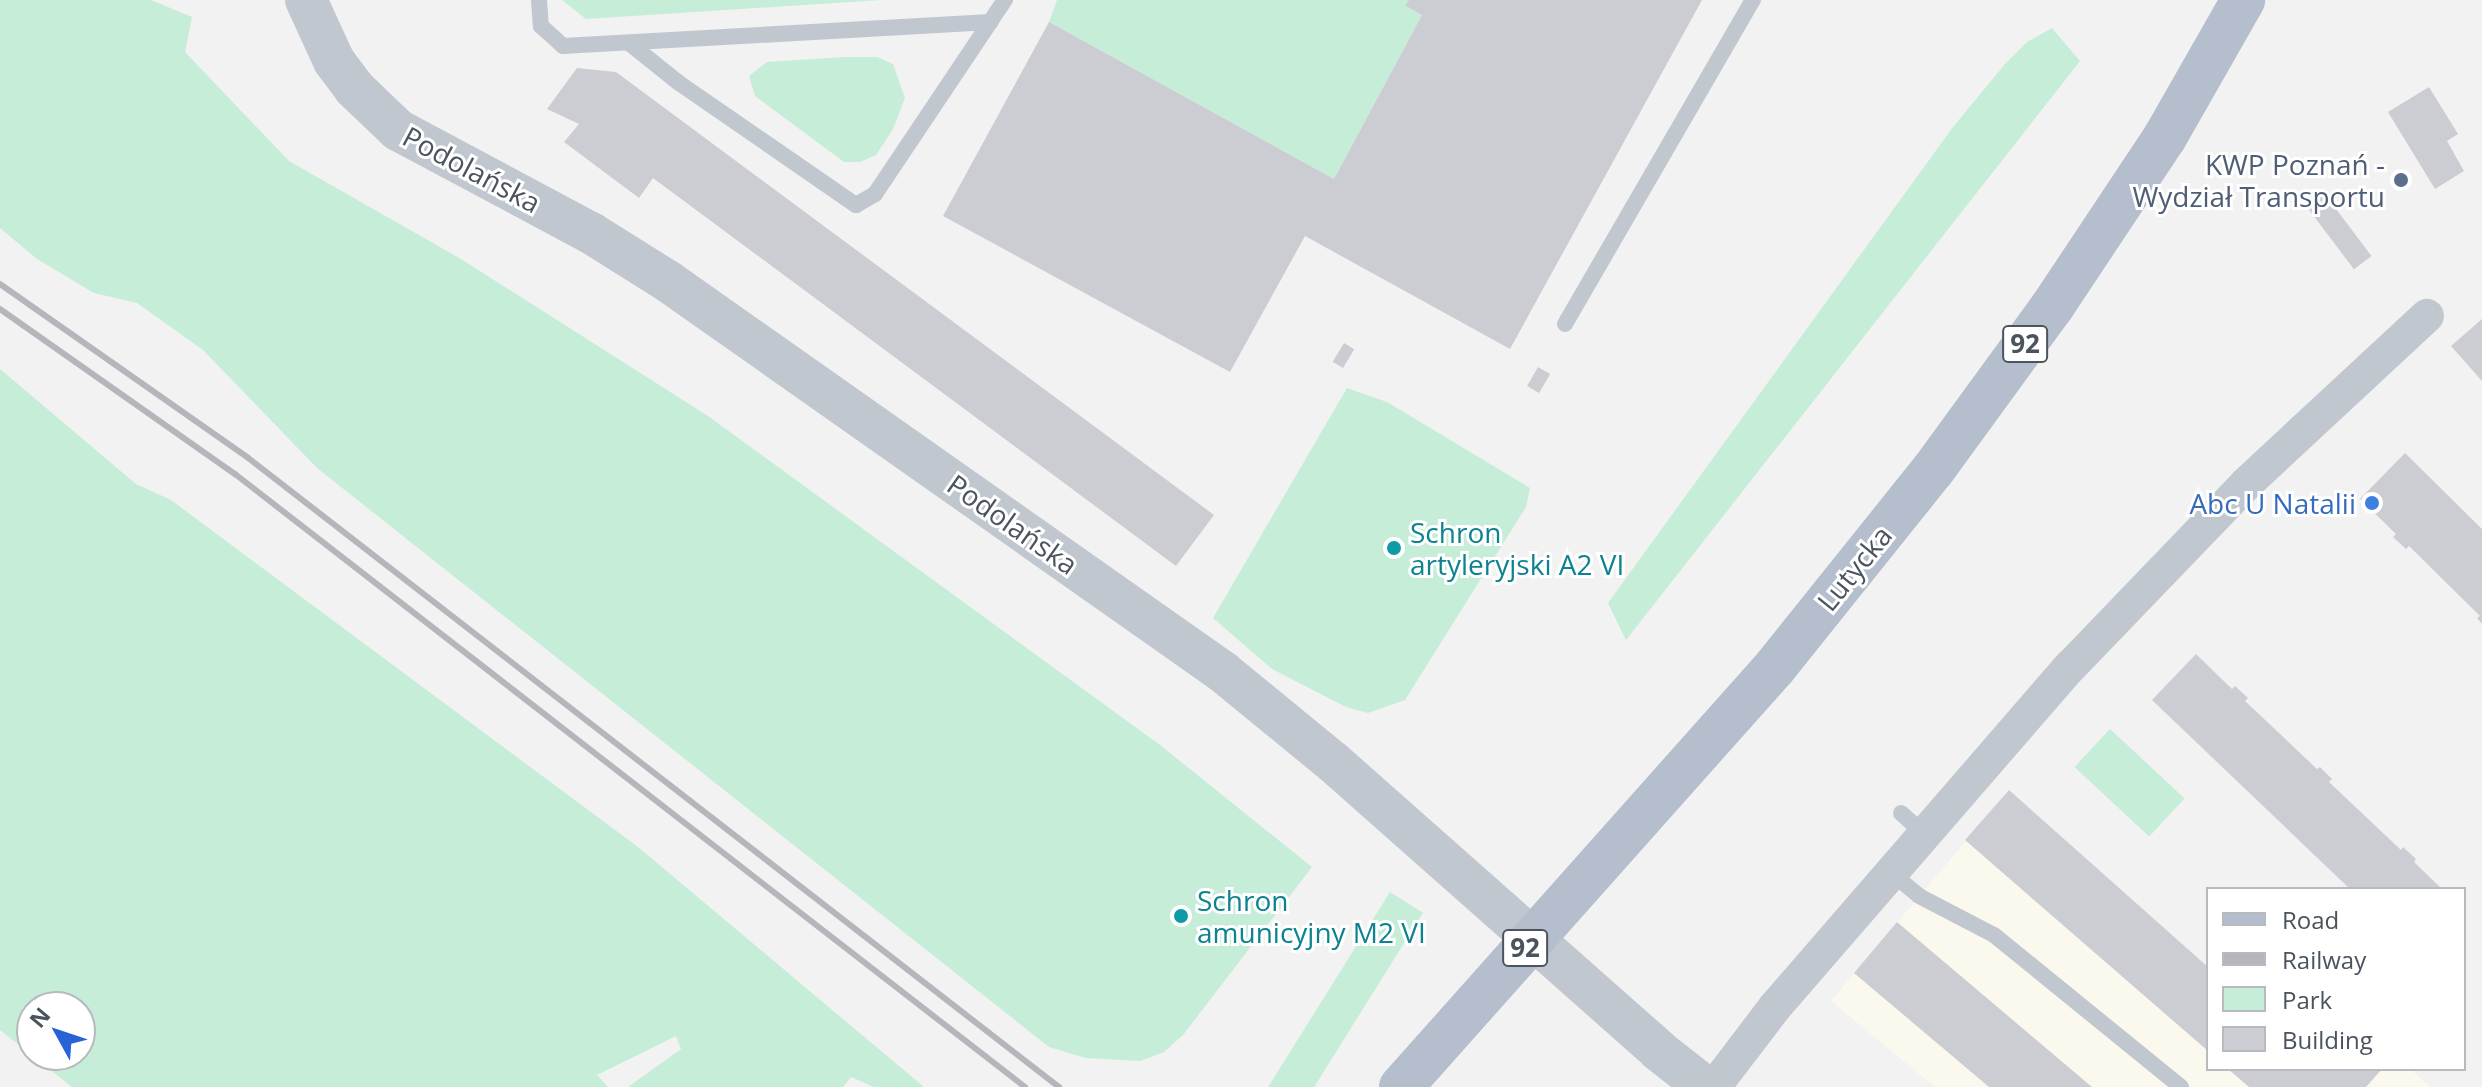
<!DOCTYPE html>
<meta charset="utf-8">
<style>
body{margin:0}
#map{position:relative;width:2482px;height:1087px;overflow:hidden;background:#f3f2f2;font-family:"Open Sans",sans-serif}
div>[style]{position:absolute}
.commercial>*{inset:0;background:#fbf9ee}
.green>*{inset:0;background:#c5edd8;transform-origin:0 0}
.building>*{inset:0;background:#cccdd3;transform-origin:0 0}
.service>*{height:16px;margin:-8px;padding:0 8px;transform-origin:8px;border-radius:8px;background:#c1c7cf}
.minor>*{height:34px;margin:-17px;padding:0 17px;transform-origin:17px;border-radius:17px;background:#c1c7cf}
.tertiary>*{height:42px;margin:-21px;padding:0 21px;transform-origin:21px;border-radius:21px;background:#c1c7cf}
.primary>*{height:44px;margin:-22px;padding:0 22px;transform-origin:22px;border-radius:22px;background:#b4becd}
.rail>*{height:6px;margin:-3px;padding:0 3px;transform-origin:3px;border-radius:3px;background:#b4b6bb}
.dots>*{width:22px;height:22px;translate:-50% -50%;box-sizing:border-box;border:4px solid #fff;border-radius:50%}
span{translate:-50% -50%;white-space:nowrap;text-align:center;line-height:1.15;-webkit-text-stroke:6px #fff;paint-order:stroke}
.shield-label span{padding:2px 6px;background:#fff;border:2px solid;border-radius:6px;-webkit-text-stroke-width:0}
.shield-label{font-size:26px;color:#4b535d;font-weight:700}
.service-label{font-size:28px;color:#4e5e75}
.right{translate:-100% -50%;text-align:right}
.street-label{font-size:28px;color:#4b535d}
.shop-label{font-size:28px;color:#366cbe}
.culture-label{font-size:28px;color:#0d838f}
.left{translate:0 -50%;text-align:left}
.legend{position:absolute;left:2206px;top:887px;width:260px;height:184px;box-sizing:border-box;background:#fff;border:2px solid #b7babe;margin:0;padding:10px 14px;list-style:none;font-size:24px;color:#4b535d}
.legend li{display:flex;align-items:center;gap:16px;height:40px}
.legend b{width:40px;border:2px solid #b7babe}
.north{position:absolute;left:16px;top:991px;width:80px;height:80px;box-sizing:border-box;background:#fff;border:2px solid #b7babe;border-radius:50%;rotate:310deg;font-size:22px;font-weight:700;line-height:32px;text-align:center;color:#4b535d}
.north::after{content:'';display:block;margin:auto;width:28px;height:36px;background:#2862d7;clip-path:polygon(50% 0,100% 100%,50% 72%,0 100%)}
</style>
<div id="map">
<div class="commercial">
<i style="clip-path:polygon(2009px 790px,2208px 967px,2208px 1069px,2410px 1069px,2430px 1087px,1935px 1087px,1831px 1001px)"></i>
</div>
<div class="green">
<i style="clip-path:polygon(0 0,151px 0,192px 17px,185px 52px,289px 161px,461px 259px,708px 416px,1160px 745px,1312px 867px,1183px 1035px,1164px 1052px,1140px 1061px,1086px 1058px,1049px 1047px,317px 468px,203px 350px,137px 303px,94px 293px,37px 259px,0 228px)"></i>
<i style="clip-path:polygon(562px 0,882px 0,586px 19px)"></i>
<i style="clip-path:polygon(1057px 0,1409px 0,1406px 7px,1422px 15px,1334px 179px,1049px 22px)"></i>
<i style="clip-path:polygon(2052px 28px,2080px 61px,1626px 640px,1608px 603px,1953px 127px,2005px 64px,2027px 42px)"></i>
<i style="clip-path:polygon(845px 57px,877px 57px,893px 64px,905px 98px,893px 129px,876px 155px,860px 162px,844px 162px,755px 96px,749px 76px,767px 62px)"></i>
<i style="clip-path:polygon(evenodd,0 369px,136px 484px,171px 500px,638px 847px,924px 1087px,874px 1087px,851px 1077px,843px 1087px,628px 1087px,681px 1049px,676px 1036px,597px 1075px,608px 1087px,72px 1087px,0 1030px,0 369px,32px 1007px,80px 1007px,80px 1055px,32px 1055px,32px 1007px)"></i>
<i style="clip-path:polygon(1347px 388px,1387px 402px,1530px 488px,1526px 507px,1405px 700px,1368px 713px,1346px 707px,1272px 669px,1213px 618px)"></i>
<i style="left:2110px;top:729px;width:102px;height:52px;rotate:43deg"></i>
<i style="left:1390px;top:892px;width:39px;height:239px;rotate:32deg"></i>
</div>
<div class="building">
<i style="clip-path:polygon(1409px 0,1702px 0,1510px 349px,1305px 236px,1230px 372px,943px 216px,1049px 22px,1334px 179px,1422px 15px,1405px 6px)"></i>
<i style="clip-path:polygon(577px 68px,616px 72px,1214px 515px,1176px 566px,653px 178px,639px 198px,564px 142px,579px 124px,547px 109px)"></i>
<i style="clip-path:polygon(2429px 87px,2458px 134px,2447px 141px,2464px 171px,2435px 189px,2388px 112px)"></i>
<i style="left:2324px;top:193px;width:79px;height:22px;rotate:53deg"></i>
<i style="clip-path:polygon(2482px 319px,2482px 381px,2451px 346px)"></i>
<i style="left:1344px;top:343px;width:12px;height:22px;rotate:31deg"></i>
<i style="left:1538px;top:367px;width:14px;height:22px;rotate:30deg"></i>
<i style="clip-path:polygon(2405px 453px,2482px 529px,2482px 624px,2477px 618px,2480px 616px,2409px 546px,2406px 549px,2393px 537px,2396px 534px,2360px 499px)"></i>
<i style="clip-path:polygon(2196px 654px,2232px 689px,2235px 686px,2248px 698px,2245px 701px,2317px 769px,2320px 767px,2332px 779px,2329px 782px,2401px 850px,2403px 847px,2416px 859px,2414px 862px,2442px 889px,2350px 889px,2152px 700px)"></i>
<i style="clip-path:polygon(2009px 790px,2208px 967px,2208px 1051px,1965px 840px)"></i>
<i style="clip-path:polygon(1897px 922px,2092px 1087px,1989px 1087px,1854px 973px)"></i>
<i style="clip-path:polygon(2228px 1069px,2382px 1069px,2366px 1087px,2249px 1087px)"></i>
</div>
<div class="service">
<i style="left:539px;top:0;width:26px;rotate:86deg"></i>
<i style="left:541px;top:26px;width:30px;rotate:42deg"></i>
<i style="left:563px;top:46px;width:428px;rotate:-3.2deg"></i>
<i style="left:990px;top:22px;width:27px;rotate:-56deg"></i>
<i style="left:629px;top:43px;width:64px;rotate:38.7deg"></i>
<i style="left:679px;top:83px;width:215px;rotate:34.6deg"></i>
<i style="left:856px;top:205px;width:22px;rotate:-30deg"></i>
<i style="left:875px;top:194px;width:207px;rotate:-56.2deg"></i>
<i style="left:1565px;top:324px;width:375px;rotate:-59.9deg"></i>
<i style="left:1901px;top:813px;width:31px;rotate:42deg"></i>
<i style="left:1891px;top:873px;width:36px;rotate:39deg"></i>
<i style="left:1919px;top:896px;width:85px;rotate:27.5deg"></i>
<i style="left:1994px;top:935px;width:241px;rotate:39.1deg"></i>
</div>
<div class="minor">
<i style="left:1714px;top:1087px;width:101px;rotate:-52.7deg"></i>
<i style="left:1775px;top:1007px;width:450px;rotate:-49.1deg"></i>
<i style="left:2070px;top:667px;width:254px;rotate:-46.1deg"></i>
<i style="left:2246px;top:484px;width:247px;rotate:-42.9deg"></i>
</div>
<div class="tertiary">
<i style="left:306px;top:0;width:67px;rotate:65.3deg"></i>
<i style="left:334px;top:61px;width:34px;rotate:53deg"></i>
<i style="left:354px;top:88px;width:61px;rotate:43.7deg"></i>
<i style="left:398px;top:130px;width:219px;rotate:28.1deg"></i>
<i style="left:591px;top:233px;width:92px;rotate:32.1deg"></i>
<i style="left:669px;top:282px;width:678px;rotate:35.14deg"></i>
<i style="left:1223px;top:672px;width:142px;rotate:39.3deg"></i>
<i style="left:1333px;top:762px;width:434px;rotate:41.5deg"></i>
<i style="left:1658px;top:1050px;width:60px;rotate:38.2deg"></i>
</div>
<div class="primary">
<i style="left:1401px;top:1087px;width:562px;rotate:-48.32deg"></i>
<i style="left:1775px;top:667px;width:253px;rotate:-51.3deg"></i>
<i style="left:1933px;top:470px;width:202px;rotate:-53.9deg"></i>
<i style="left:2052px;top:307px;width:204px;rotate:-56.4deg"></i>
<i style="left:2165px;top:137px;width:158px;rotate:-60.3deg"></i>
</div>
<div class="rail">
<i style="left:0;top:284px;width:302px;rotate:35deg"></i>
<i style="left:247px;top:457px;width:1028px;rotate:37.81deg"></i>
<i style="left:0;top:309px;width:287px;rotate:35.1deg"></i>
<i style="left:235px;top:474px;width:1000px;rotate:37.81deg"></i>
</div>
<div class="dots">
<i style="left:2401px;top:180px;background:#5c6f8a"></i>
<i style="left:2372px;top:503px;background:#3f7fe0"></i>
<i style="left:1394px;top:548px;background:#0f9aa8"></i>
<i style="left:1181px;top:916px;background:#0f9aa8"></i>
</div>
<div class="shield-label">
<span style="left:2025px;top:344px">92</span>
<span style="left:1525px;top:948px">92</span>
</div>
<div class="service-label">
<span class="right" style="left:2385px;top:180px">KWP Poznań -<br>Wydział Transportu</span>
</div>
<div class="street-label">
<span style="left:472px;top:169px;rotate:28deg">Podolańska</span>
<span style="left:1013px;top:524px;rotate:35deg">Podolańska</span>
<span style="left:1854px;top:568px;rotate:-51deg">Lutycka</span>
</div>
<div class="shop-label">
<span class="right" style="left:2356px;top:503px">Abc U Natalii</span>
</div>
<div class="culture-label">
<span class="left" style="left:1410px;top:548px">Schron<br>artyleryjski A2 VI</span>
<span class="left" style="left:1197px;top:916px">Schron<br>amunicyjny M2 VI</span>
</div>
<ul class="legend">
<li><b style="height:10px;background:#b4becd"></b>Road</li>
<li><b style="height:10px;background:#b4b6bb"></b>Railway</li>
<li><b style="height:22px;background:#c5edd8"></b>Park</li>
<li><b style="height:22px;background:#cccdd3"></b>Building</li>
</ul>
<div class="north">N</div>
</div>
